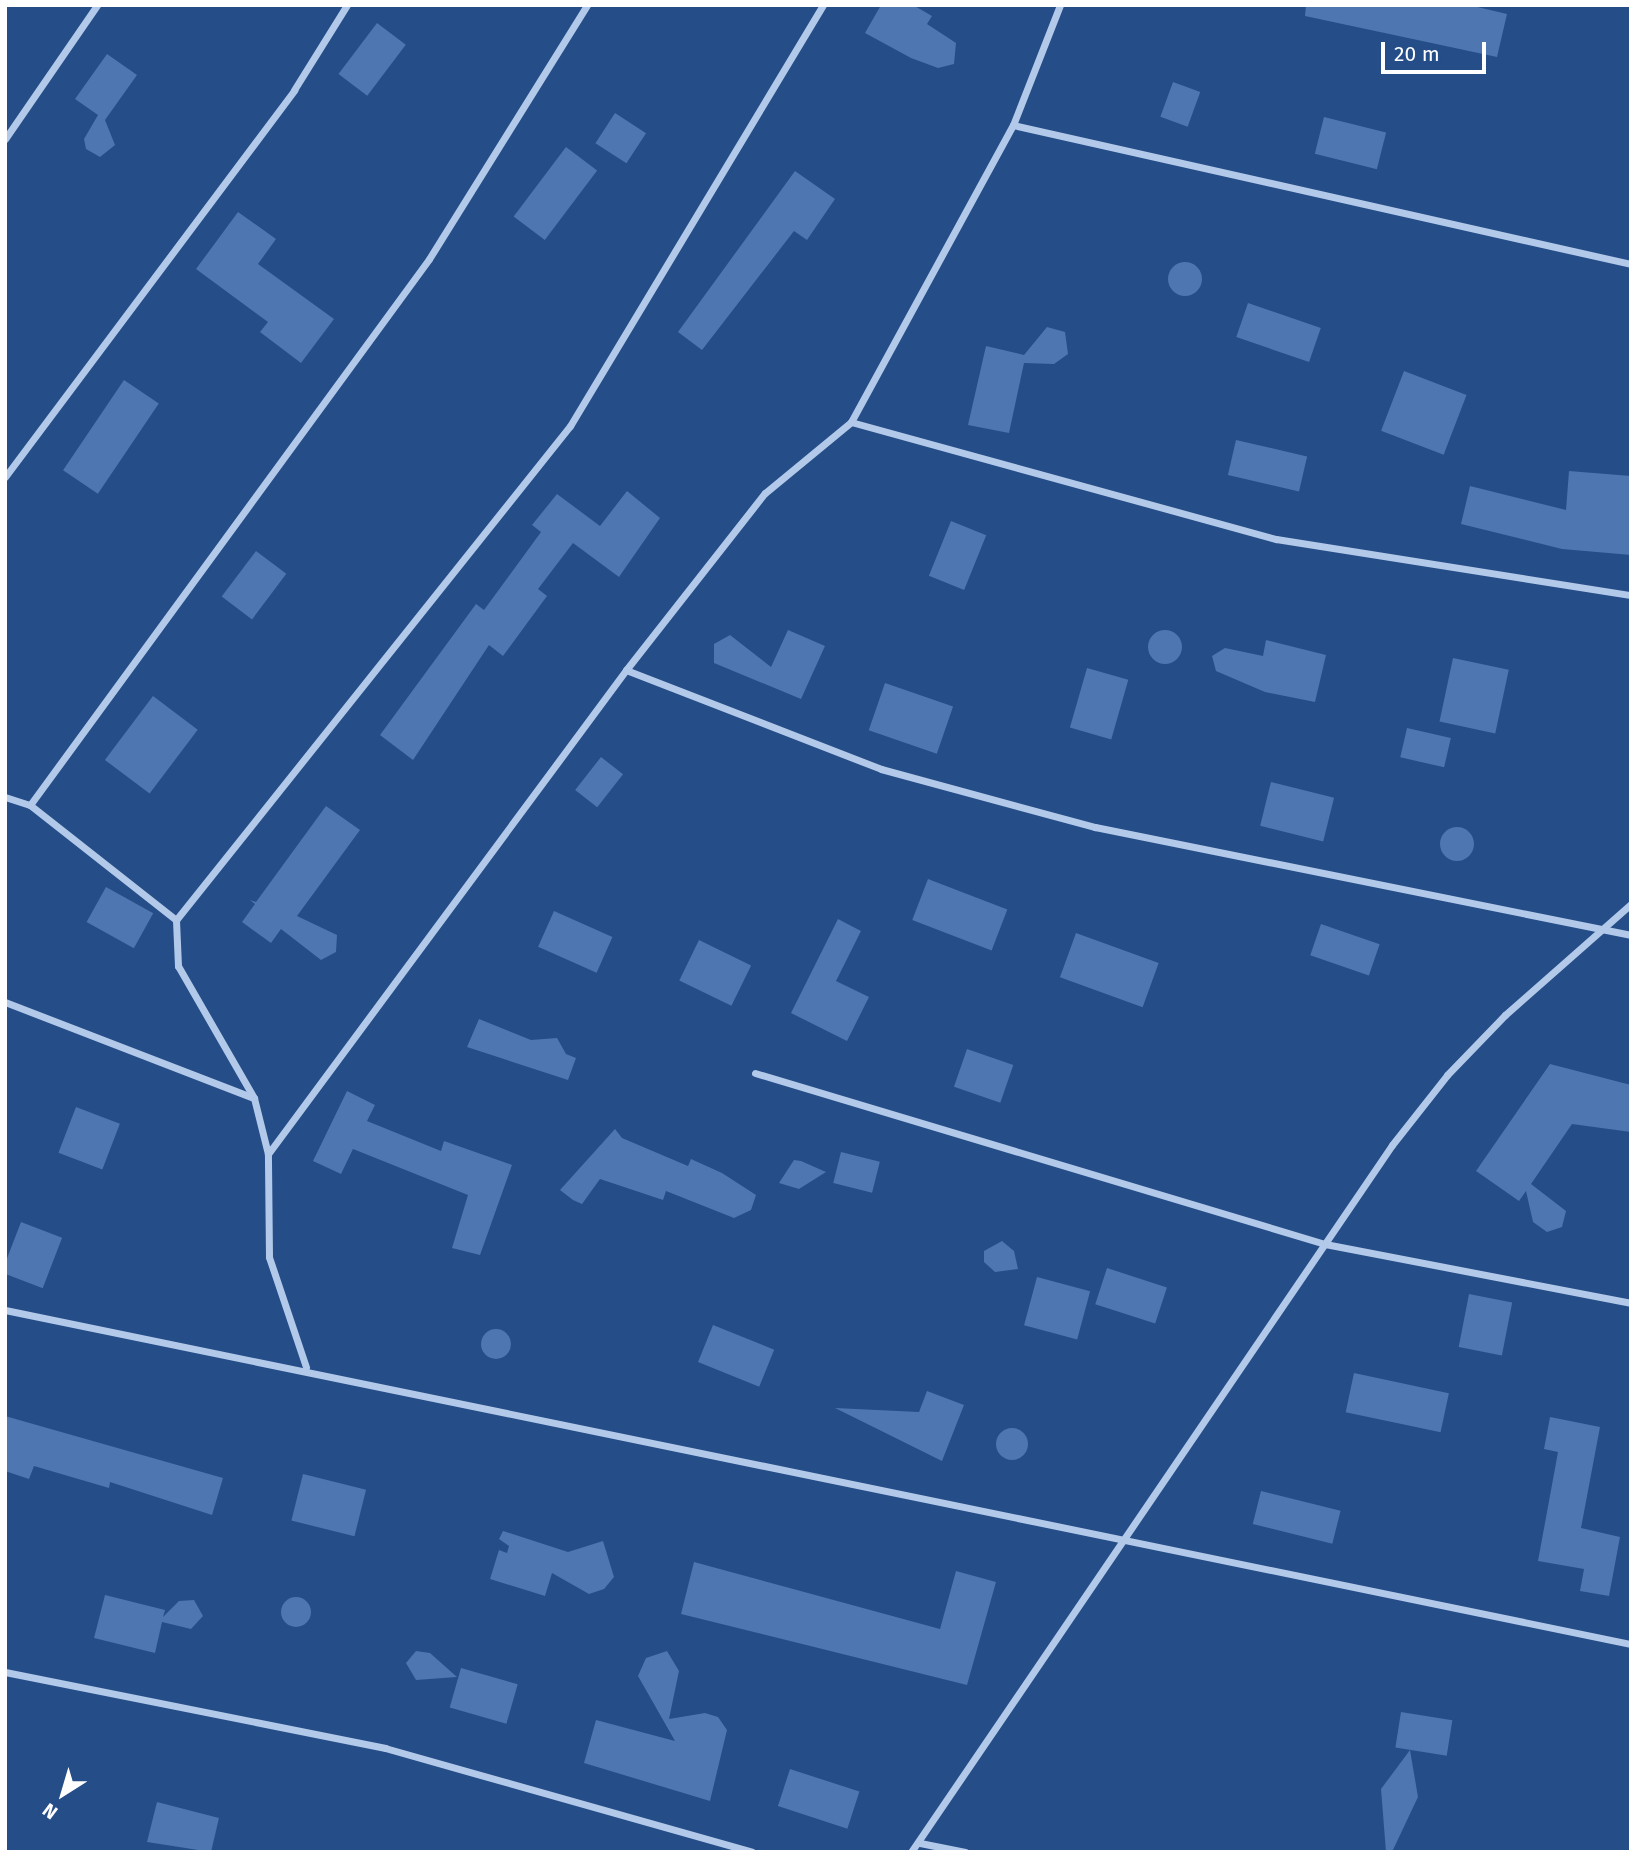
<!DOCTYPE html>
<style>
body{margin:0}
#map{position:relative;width:1636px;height:1857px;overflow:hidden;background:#254d88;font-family:"Fira Sans",sans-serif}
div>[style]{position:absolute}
.building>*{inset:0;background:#4e76b0;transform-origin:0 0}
.round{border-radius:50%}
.street>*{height:7px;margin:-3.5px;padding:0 3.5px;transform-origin:3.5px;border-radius:3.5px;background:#b2c9e9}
span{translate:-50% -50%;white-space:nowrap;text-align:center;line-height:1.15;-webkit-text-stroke:7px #254d88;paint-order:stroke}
.frame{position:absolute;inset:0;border:7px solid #fff;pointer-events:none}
.north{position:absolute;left:28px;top:1759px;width:70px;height:70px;-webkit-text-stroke:5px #254d88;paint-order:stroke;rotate:217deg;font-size:19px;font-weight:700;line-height:28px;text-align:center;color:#fff}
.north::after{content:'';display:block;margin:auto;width:24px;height:32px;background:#fff;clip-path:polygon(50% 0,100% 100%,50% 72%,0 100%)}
.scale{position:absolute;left:1381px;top:42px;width:105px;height:32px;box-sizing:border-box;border:4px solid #fff;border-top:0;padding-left:9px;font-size:21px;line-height:24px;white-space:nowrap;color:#fff;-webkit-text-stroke:5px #254d88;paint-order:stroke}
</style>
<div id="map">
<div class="building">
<i style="clip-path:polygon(881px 5px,913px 5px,932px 16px,927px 24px,956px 43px,954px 64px,938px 68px,911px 58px,865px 33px)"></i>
<i style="clip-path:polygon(1306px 5px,1469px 5px,1507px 14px,1497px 57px,1305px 16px)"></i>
<i style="left:377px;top:23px;width:36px;height:64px;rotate:37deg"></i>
<i style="clip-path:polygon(107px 54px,137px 75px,105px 120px,115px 145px,100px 157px,86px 149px,84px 139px,98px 115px,75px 99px)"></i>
<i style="left:1173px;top:82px;width:29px;height:37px;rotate:20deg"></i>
<i style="left:615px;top:113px;width:37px;height:36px;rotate:33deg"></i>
<i style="left:1324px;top:117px;width:64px;height:38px;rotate:14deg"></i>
<i style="left:566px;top:147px;width:39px;height:87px;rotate:37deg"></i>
<i style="clip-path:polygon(795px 171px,835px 199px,807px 240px,794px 231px,702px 350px,678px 332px)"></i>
<i style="clip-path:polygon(238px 212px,276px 239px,258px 264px,334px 319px,301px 363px,260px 332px,268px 322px,196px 269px)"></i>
<i class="round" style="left:1168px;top:262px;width:34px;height:34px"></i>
<i style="left:1248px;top:303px;width:77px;height:36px;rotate:19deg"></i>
<i style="clip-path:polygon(1047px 327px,1065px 332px,1068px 354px,1054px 364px,1024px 363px,1009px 433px,968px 425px,986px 346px,1024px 355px)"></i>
<i style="left:1404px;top:371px;width:67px;height:64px;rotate:21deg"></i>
<i style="left:124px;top:380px;width:42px;height:109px;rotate:34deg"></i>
<i style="left:1236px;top:440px;width:73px;height:36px;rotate:13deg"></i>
<i style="clip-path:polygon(1569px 471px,1631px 476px,1631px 555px,1562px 549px,1461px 524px,1470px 486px,1566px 510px)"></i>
<i style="clip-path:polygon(627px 491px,660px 518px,619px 577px,573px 543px,538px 589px,547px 596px,503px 656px,489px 645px,413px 760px,380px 735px,476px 604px,484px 610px,541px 532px,532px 525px,557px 494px,600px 526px)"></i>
<i style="left:951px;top:521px;width:38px;height:59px;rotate:22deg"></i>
<i style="left:256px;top:551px;width:38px;height:57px;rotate:37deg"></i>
<i class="round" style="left:1148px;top:630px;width:34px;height:34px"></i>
<i style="clip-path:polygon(788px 630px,825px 646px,801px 699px,714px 663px,714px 644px,730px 635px,771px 667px)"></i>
<i style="clip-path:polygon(1266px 640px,1326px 655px,1315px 702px,1265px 692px,1216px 671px,1212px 656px,1225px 648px,1263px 656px)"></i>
<i style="left:1453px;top:658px;width:57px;height:65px;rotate:12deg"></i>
<i style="left:1087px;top:668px;width:43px;height:62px;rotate:16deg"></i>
<i style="left:885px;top:683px;width:72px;height:50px;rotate:19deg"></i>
<i style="left:153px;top:696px;width:56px;height:80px;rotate:37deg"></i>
<i style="left:1407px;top:728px;width:45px;height:30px;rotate:13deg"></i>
<i style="left:601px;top:757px;width:28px;height:42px;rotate:38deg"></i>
<i style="left:1271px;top:782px;width:65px;height:45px;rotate:14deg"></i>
<i style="clip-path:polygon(326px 806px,360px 830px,297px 916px,337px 935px,336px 952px,321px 960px,281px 929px,271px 943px,242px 922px,255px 904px,250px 900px,256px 902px)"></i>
<i class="round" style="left:1440px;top:827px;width:34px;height:34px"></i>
<i style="left:928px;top:879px;width:85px;height:44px;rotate:21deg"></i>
<i style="left:106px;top:887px;width:54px;height:40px;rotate:29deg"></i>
<i style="left:554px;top:911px;width:64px;height:39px;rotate:24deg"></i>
<i style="clip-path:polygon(838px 919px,861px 931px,836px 981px,869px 997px,847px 1041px,791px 1013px)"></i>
<i style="left:1321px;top:924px;width:62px;height:33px;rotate:19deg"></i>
<i style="left:1076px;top:933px;width:88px;height:47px;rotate:20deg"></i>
<i style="left:699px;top:940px;width:58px;height:45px;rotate:26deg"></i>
<i style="clip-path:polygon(479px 1019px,531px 1040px,557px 1038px,566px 1054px,576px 1058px,568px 1080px,467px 1047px)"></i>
<i style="left:967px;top:1049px;width:49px;height:40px;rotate:19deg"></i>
<i style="clip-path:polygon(1550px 1064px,1631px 1085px,1631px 1132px,1572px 1124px,1531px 1184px,1566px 1211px,1562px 1227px,1547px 1232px,1533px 1222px,1526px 1191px,1519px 1201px,1476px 1171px)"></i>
<i style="clip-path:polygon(347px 1091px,375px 1105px,367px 1121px,441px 1151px,444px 1141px,512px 1165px,480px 1255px,452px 1248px,468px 1195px,353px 1149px,341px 1174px,313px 1161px)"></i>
<i style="left:76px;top:1107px;width:47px;height:49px;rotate:21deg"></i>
<i style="clip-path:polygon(615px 1129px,622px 1138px,688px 1166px,691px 1159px,722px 1173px,756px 1195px,751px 1210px,734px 1218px,666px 1191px,663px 1200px,600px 1179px,582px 1204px,573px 1200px,560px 1190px)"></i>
<i style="left:841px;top:1152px;width:40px;height:32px;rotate:14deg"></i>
<i style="clip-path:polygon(794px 1160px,801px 1161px,826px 1172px,799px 1189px,779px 1183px)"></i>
<i style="left:21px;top:1222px;width:44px;height:54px;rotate:21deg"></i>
<i style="clip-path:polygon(1002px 1241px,1014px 1251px,1018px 1269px,995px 1272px,984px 1262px,984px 1251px)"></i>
<i style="left:1107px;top:1268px;width:63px;height:38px;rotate:18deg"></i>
<i style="left:1037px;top:1277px;width:55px;height:50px;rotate:15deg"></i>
<i style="left:1469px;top:1294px;width:44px;height:54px;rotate:11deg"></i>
<i style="left:713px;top:1325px;width:66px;height:40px;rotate:22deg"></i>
<i class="round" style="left:481px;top:1329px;width:30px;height:30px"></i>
<i style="left:1354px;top:1373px;width:97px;height:40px;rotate:12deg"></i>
<i style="clip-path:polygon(927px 1391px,964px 1405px,942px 1461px,835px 1408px,919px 1412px)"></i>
<i style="clip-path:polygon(5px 1416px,223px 1478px,212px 1515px,110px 1482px,109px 1488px,34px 1466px,29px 1479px,5px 1471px)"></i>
<i style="clip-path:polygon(1550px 1417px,1600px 1427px,1581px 1528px,1620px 1537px,1609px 1596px,1580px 1591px,1584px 1569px,1538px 1561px,1558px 1452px,1544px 1449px)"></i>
<i class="round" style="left:996px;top:1428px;width:32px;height:32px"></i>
<i style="left:303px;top:1474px;width:65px;height:48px;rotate:14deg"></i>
<i style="left:1261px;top:1491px;width:82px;height:34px;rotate:14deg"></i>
<i style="clip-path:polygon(503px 1531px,568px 1552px,603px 1541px,614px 1577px,604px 1589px,589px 1594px,552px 1573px,545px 1596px,490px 1579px,499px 1550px,507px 1553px,509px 1546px,499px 1539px)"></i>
<i style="clip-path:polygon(694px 1562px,940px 1629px,956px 1571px,996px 1582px,967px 1685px,681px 1614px)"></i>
<i style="clip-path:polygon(105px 1595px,165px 1610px,163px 1617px,179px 1601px,194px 1600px,203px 1616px,191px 1629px,162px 1622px,155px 1653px,94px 1638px)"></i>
<i class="round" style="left:281px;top:1597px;width:30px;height:30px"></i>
<i style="clip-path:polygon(416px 1651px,430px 1653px,457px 1677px,416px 1680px,406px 1663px)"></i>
<i style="clip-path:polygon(667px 1651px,679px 1671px,669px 1719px,705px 1713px,718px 1717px,727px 1730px,710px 1801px,584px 1763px,596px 1720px,675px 1741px,638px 1676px,646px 1658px)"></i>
<i style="left:461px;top:1668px;width:59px;height:41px;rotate:16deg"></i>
<i style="left:1401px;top:1712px;width:52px;height:36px;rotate:9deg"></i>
<i style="clip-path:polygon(1410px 1750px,1418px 1797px,1392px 1852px,1386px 1852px,1381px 1789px)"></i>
<i style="left:790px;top:1769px;width:73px;height:39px;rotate:18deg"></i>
<i style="clip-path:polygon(157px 1802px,219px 1818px,211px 1852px,147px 1842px)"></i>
</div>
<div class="street">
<i style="left:1013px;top:125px;width:633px;rotate:12.68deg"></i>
<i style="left:5px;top:139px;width:163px;rotate:-55.5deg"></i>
<i style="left:851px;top:422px;width:441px;rotate:15.4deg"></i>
<i style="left:1276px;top:539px;width:359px;rotate:9deg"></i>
<i style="left:5px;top:477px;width:483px;rotate:-53.2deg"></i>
<i style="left:294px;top:90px;width:100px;rotate:-58.1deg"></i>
<i style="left:626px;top:670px;width:274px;rotate:21.2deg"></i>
<i style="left:881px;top:769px;width:222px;rotate:15.2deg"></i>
<i style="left:1095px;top:827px;width:547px;rotate:11.39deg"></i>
<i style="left:5px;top:797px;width:26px;rotate:18deg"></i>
<i style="left:30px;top:805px;width:186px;rotate:38.2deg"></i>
<i style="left:30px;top:805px;width:676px;rotate:-53.84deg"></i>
<i style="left:429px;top:259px;width:299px;rotate:-58.1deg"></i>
<i style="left:5px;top:1002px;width:267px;rotate:21.1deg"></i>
<i style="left:254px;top:1098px;width:58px;rotate:76deg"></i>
<i style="left:755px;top:1073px;width:595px;rotate:16.7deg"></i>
<i style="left:1325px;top:1244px;width:312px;rotate:10.9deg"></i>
<i style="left:254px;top:1098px;width:152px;rotate:-119.9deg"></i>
<i style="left:178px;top:966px;width:46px;rotate:-92.5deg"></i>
<i style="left:176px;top:920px;width:632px;rotate:-51.43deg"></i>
<i style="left:570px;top:426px;width:491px;rotate:-59deg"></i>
<i style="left:5px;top:1310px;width:1660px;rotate:11.61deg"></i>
<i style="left:306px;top:1367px;width:116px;rotate:-108.6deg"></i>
<i style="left:269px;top:1257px;width:103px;rotate:-90.6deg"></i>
<i style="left:268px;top:1154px;width:602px;rotate:-53.51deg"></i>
<i style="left:626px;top:670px;width:225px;rotate:-51.9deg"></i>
<i style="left:765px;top:493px;width:112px;rotate:-39.5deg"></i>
<i style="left:851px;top:422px;width:338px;rotate:-61.4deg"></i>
<i style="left:1013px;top:125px;width:129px;rotate:-68.6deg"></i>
<i style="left:5px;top:1672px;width:388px;rotate:11.3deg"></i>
<i style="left:385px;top:1748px;width:381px;rotate:15.8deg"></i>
<i style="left:920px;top:1843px;width:46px;rotate:11.3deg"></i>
<i style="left:911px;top:1852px;width:855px;rotate:-55.77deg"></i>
<i style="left:1392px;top:1145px;width:89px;rotate:-51.8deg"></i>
<i style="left:1447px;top:1075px;width:83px;rotate:-46deg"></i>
<i style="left:1505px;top:1015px;width:168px;rotate:-41.4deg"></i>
</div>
<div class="frame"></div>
<div class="north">N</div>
<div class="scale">20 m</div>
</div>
